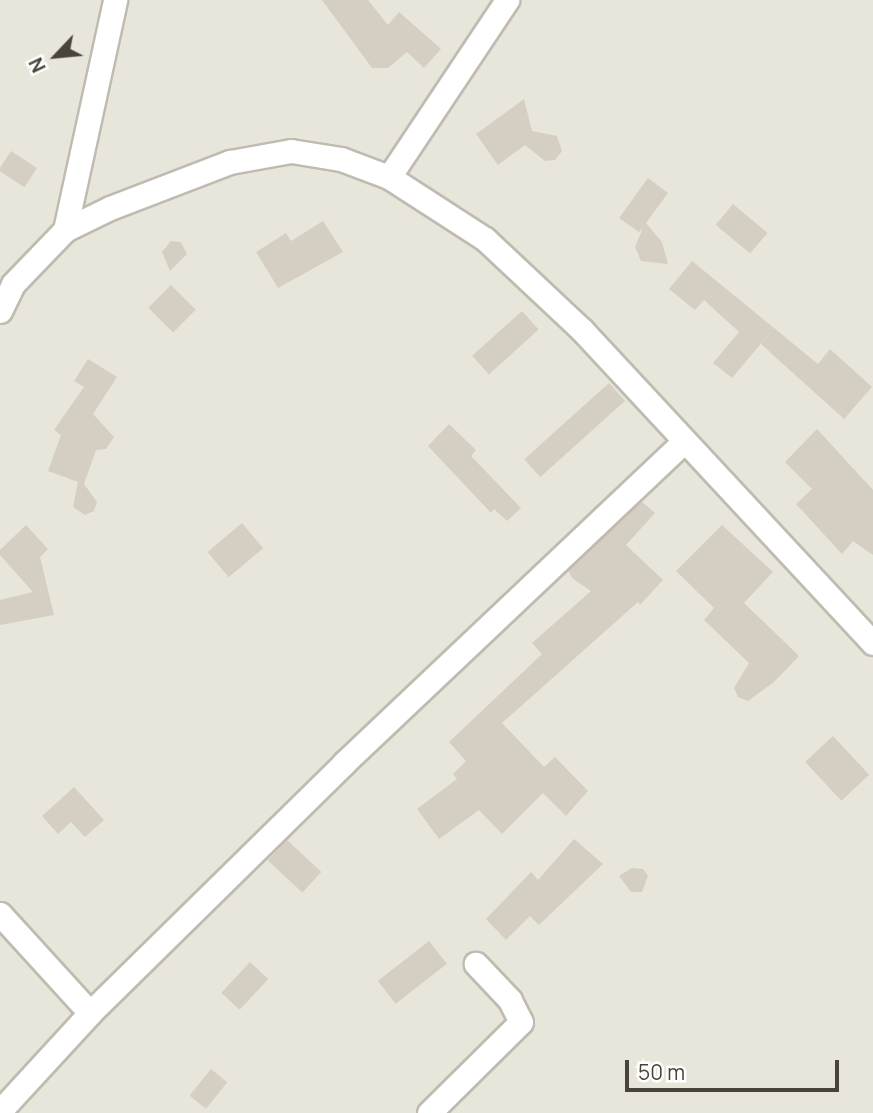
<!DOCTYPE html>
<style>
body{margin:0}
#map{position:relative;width:873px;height:1113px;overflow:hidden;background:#f4f3ec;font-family:Manrope,sans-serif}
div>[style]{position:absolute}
.residential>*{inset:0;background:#e8e5db;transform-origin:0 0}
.building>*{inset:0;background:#d5cfc3;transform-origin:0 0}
.roads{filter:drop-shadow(2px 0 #bfbbb0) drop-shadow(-2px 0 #bfbbb0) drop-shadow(0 2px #bfbbb0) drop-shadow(0 -2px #bfbbb0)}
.minor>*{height:23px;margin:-11.5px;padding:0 11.5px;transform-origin:11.5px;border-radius:11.5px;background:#fff}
span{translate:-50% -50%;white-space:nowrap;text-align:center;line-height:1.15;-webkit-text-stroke:5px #fff;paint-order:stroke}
.north{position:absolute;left:21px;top:21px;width:70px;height:70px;-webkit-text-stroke:5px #fff;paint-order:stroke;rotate:244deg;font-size:19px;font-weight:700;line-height:28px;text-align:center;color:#48443a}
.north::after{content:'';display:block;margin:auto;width:24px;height:32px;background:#48443a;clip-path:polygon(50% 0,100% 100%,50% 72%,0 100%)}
.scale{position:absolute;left:625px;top:1060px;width:214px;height:32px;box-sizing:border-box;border:4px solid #48443a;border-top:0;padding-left:9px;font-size:21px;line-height:24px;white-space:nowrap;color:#48443a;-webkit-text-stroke:5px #fff;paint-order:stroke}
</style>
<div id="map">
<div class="residential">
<i style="left:0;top:0;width:873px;height:1113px"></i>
</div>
<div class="building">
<i style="clip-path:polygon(322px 0,368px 0,388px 25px,399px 12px,441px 49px,424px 68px,407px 52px,388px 68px,372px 68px)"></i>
<i style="clip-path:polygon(524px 99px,532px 131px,557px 136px,562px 151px,555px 160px,545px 161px,525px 145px,498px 165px,476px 134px)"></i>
<i style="left:11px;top:151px;width:31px;height:23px;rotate:33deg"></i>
<i style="clip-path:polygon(648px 178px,668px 193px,646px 223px,662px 242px,668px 264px,641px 261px,635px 247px,643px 228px,639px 232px,619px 218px)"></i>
<i style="left:733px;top:204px;width:45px;height:27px;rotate:40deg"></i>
<i style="clip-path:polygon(323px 221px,343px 252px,278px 288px,256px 252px,286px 233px,291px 241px)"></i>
<i style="clip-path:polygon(171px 241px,181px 242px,187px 254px,170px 271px,162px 252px)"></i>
<i style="clip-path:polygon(692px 261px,774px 328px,732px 378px,713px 363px,739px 332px,704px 300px,695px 310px,669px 289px)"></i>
<i style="left:171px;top:285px;width:35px;height:32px;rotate:45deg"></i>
<i style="left:522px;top:311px;width:25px;height:67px;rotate:48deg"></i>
<i style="clip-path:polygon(774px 328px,818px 364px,830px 349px,872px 387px,844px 419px,761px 344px)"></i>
<i style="clip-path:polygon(88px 359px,117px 377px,93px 414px,114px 437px,106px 449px,96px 450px,84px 484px,97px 502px,94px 511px,85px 515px,73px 507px,78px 482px,48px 471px,61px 435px,54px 430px,84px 387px,74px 381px)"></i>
<i style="left:609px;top:383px;width:24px;height:114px;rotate:48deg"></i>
<i style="clip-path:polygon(449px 424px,476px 450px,471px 456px,521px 508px,507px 521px,494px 509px,491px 513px,428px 446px)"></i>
<i style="clip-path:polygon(817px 429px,873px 490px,873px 555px,853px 541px,842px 554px,796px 504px,812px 489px,785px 462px)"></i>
<i style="clip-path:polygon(641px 501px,655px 513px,626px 545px,663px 580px,640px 605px,638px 602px,502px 723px,544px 767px,555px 757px,588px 791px,566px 816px,543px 793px,502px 834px,479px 810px,439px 839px,417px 809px,457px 779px,453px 774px,466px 761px,449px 742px,542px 654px,532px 643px,591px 591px,572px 578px,568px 570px)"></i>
<i style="left:242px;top:523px;width:33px;height:45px;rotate:50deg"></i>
<i style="clip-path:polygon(26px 525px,48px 549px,40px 557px,54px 615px,0 625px,0 600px,33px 592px,0 555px,0 550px)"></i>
<i style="clip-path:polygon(722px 525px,773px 572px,744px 603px,799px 656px,774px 682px,748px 701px,738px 697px,734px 688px,749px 663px,704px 620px,714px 608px,676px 571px)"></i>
<i style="left:833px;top:736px;width:53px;height:38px;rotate:47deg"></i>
<i style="clip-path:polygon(74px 787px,104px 820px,85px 837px,71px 822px,58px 834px,42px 816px)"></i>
<i style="clip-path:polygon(574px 839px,603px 864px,539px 925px,530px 916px,506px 940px,486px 919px,531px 872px,538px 880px)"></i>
<i style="left:287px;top:840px;width:47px;height:28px;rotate:43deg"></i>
<i style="clip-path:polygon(632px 868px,643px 869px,648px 876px,642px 892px,631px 892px,619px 876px)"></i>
<i style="left:429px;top:941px;width:29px;height:65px;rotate:52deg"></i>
<i style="left:250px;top:962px;width:25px;height:42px;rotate:43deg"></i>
<i style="left:211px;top:1069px;width:21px;height:34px;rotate:39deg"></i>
</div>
<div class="roads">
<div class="minor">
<i style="left:389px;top:177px;width:213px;rotate:-56.3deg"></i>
<i style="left:65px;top:230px;width:235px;rotate:-77.7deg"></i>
<i style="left:0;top:311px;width:30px;rotate:-64deg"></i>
<i style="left:13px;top:284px;width:75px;rotate:-46.1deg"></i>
<i style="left:65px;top:230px;width:50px;rotate:-26.1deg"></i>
<i style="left:110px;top:208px;width:129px;rotate:-21deg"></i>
<i style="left:230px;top:162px;width:62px;rotate:-10.2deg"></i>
<i style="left:291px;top:151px;width:51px;rotate:9.1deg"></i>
<i style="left:341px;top:159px;width:51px;rotate:20.6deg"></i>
<i style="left:389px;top:177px;width:114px;rotate:32.9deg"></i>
<i style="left:485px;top:239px;width:133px;rotate:43.2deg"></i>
<i style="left:582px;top:330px;width:427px;rotate:47.1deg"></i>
<i style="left:0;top:914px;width:134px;rotate:47.7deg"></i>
<i style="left:0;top:1111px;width:133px;rotate:-47.4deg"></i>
<i style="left:90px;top:1013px;width:356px;rotate:-44.5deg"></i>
<i style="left:344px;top:763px;width:467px;rotate:-43.4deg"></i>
<i style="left:429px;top:1113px;width:129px;rotate:-44.7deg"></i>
<i style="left:521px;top:1022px;width:25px;rotate:-117deg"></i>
<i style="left:510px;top:1000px;width:50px;rotate:-133.4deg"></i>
</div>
</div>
<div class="north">N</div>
<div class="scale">50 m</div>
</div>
